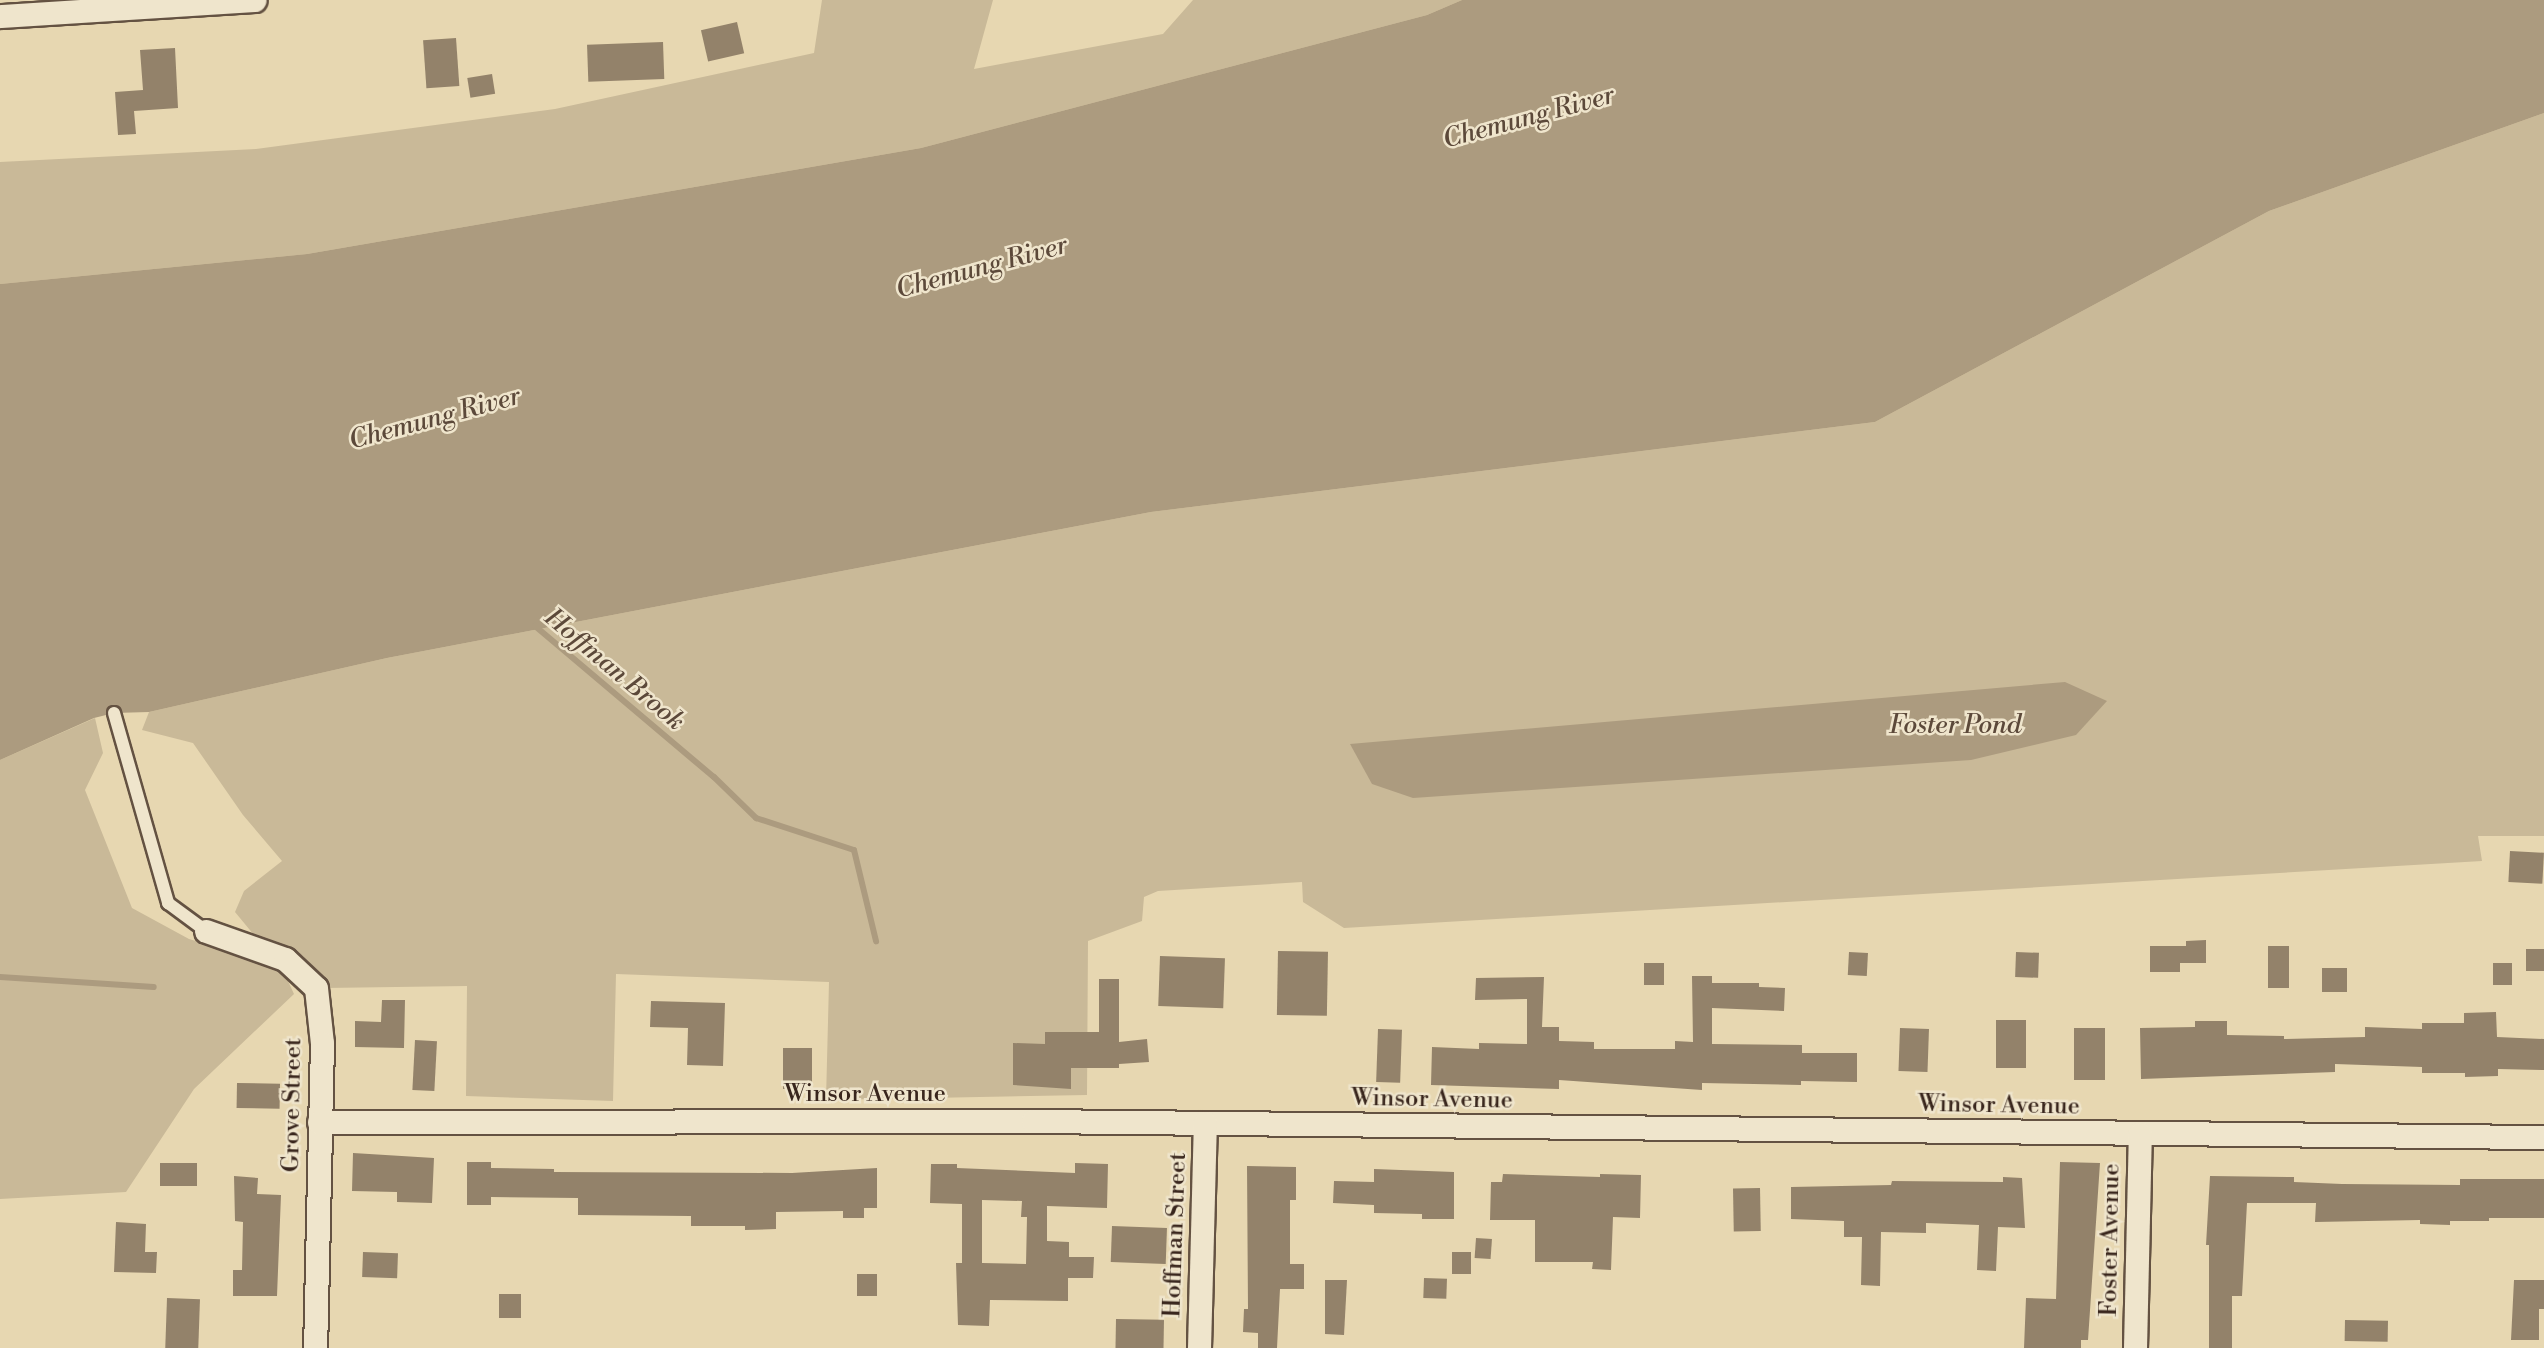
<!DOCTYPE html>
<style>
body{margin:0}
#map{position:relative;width:2544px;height:1348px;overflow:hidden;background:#e7d7b1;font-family:"Libre Bodoni",serif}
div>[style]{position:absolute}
.green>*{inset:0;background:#c9b998}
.water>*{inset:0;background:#ac9b7f}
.stream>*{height:6px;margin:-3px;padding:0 3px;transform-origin:3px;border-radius:3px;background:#ac9b7f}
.building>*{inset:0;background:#93826a;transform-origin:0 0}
.roads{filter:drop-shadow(2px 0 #645242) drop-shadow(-2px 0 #645242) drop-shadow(0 2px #645242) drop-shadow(0 -2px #645242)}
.service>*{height:12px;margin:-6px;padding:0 6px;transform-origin:6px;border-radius:6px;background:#efe5cc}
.minor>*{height:23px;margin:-11.5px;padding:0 11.5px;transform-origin:11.5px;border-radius:11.5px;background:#efe5cc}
span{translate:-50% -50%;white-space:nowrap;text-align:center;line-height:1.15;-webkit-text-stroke:5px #efe5cc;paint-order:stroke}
.street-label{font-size:24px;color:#39261d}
.water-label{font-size:26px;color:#5c493a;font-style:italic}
</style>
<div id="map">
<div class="green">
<i style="clip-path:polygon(822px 0,993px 0,974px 69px,1163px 34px,1193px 0,1462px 0,1427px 15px,921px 148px,307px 254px,0 284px,0 162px,256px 149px,555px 109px,814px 53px)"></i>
<i style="clip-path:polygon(2544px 113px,2544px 836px,2478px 836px,2482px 861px,1344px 928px,1303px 902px,1302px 882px,1158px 891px,1144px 897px,1142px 921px,1088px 941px,1087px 1095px,826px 1100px,829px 982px,616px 974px,613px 1101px,466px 1096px,467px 986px,325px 988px,303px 956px,254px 935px,235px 912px,244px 891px,282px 861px,243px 815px,193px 743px,142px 730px,149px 712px,387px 658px,1151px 512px,1875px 422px,2269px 211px)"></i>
<i style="clip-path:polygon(95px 718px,103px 753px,85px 790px,132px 908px,189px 939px,281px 966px,294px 994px,194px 1089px,126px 1192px,0 1199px,0 760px)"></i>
</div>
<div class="water">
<i style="clip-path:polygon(1462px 0,2544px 0,2544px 113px,2269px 211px,1875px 422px,1151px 512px,387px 658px,149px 712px,114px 713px,94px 718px,0 760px,0 284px,307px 254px,921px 148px,1427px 15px)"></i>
<i style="clip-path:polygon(2065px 682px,2107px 701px,2076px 735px,1971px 760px,1413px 798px,1372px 784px,1350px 744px)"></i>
</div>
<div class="stream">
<i style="left:535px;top:626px;width:234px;rotate:40.2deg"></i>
<i style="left:714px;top:777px;width:59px;rotate:44.3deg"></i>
<i style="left:756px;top:818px;width:103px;rotate:18.1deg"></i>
<i style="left:854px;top:850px;width:94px;rotate:76.4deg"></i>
<i style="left:0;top:977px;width:154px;rotate:3.7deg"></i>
</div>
<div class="building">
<i style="left:737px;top:22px;width:32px;height:37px;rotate:77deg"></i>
<i style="left:456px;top:38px;width:48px;height:33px;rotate:86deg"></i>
<i style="left:663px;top:42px;width:37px;height:76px;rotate:88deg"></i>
<i style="clip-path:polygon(175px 48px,178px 108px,134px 111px,136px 134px,118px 135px,115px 92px,143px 90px,140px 50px)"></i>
<i style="left:492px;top:74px;width:20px;height:25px;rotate:81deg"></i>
<i style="left:2510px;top:851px;width:34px;height:31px;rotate:3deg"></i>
<i style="clip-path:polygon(2206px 940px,2206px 963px,2180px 963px,2180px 972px,2150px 972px,2150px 946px,2186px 946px,2186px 941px)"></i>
<i style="left:2268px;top:946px;width:21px;height:42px"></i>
<i style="left:2526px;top:949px;width:18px;height:22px"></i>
<i style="left:1278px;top:951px;width:50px;height:64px;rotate:1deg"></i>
<i style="left:1849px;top:952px;width:19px;height:23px;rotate:3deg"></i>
<i style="left:2016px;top:952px;width:23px;height:25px;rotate:2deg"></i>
<i style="left:1160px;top:956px;width:65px;height:50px;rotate:2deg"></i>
<i style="left:1644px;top:963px;width:20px;height:22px"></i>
<i style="left:2493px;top:963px;width:19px;height:22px"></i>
<i style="left:2322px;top:968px;width:25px;height:24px"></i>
<i style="clip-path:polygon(1692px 976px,1712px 976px,1712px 983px,1759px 983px,1759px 987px,1785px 988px,1784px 1011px,1712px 1008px,1712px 1044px,1802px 1045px,1802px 1053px,1857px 1053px,1857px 1082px,1801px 1081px,1801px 1085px,1702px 1083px,1702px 1090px,1559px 1080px,1559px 1089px,1431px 1085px,1432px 1047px,1479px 1049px,1479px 1043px,1527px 1044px,1527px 999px,1475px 1000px,1476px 978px,1544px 977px,1542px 1027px,1559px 1027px,1559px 1041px,1594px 1042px,1594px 1049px,1675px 1049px,1675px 1041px,1693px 1042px)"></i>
<i style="clip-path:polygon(1099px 979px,1119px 979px,1119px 1042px,1147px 1039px,1149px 1062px,1119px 1064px,1119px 1068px,1071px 1068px,1071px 1089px,1013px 1085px,1013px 1043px,1045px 1044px,1045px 1032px,1099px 1032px)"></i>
<i style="clip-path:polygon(382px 1000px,405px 1000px,404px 1048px,355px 1047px,355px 1021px,381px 1022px)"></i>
<i style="clip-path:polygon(651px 1001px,725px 1003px,723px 1066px,687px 1065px,688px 1028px,650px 1027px)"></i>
<i style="clip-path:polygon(2496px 1012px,2497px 1037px,2544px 1039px,2544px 1070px,2498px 1069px,2498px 1076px,2465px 1077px,2465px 1073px,2422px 1073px,2422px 1067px,2335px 1064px,2335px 1072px,2141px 1079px,2140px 1028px,2195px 1027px,2195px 1021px,2227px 1021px,2227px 1035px,2284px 1036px,2284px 1039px,2365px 1037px,2365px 1027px,2422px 1029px,2422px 1023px,2464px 1023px,2464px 1013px)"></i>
<i style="left:1996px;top:1020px;width:30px;height:48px"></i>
<i style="left:1900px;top:1028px;width:29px;height:43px;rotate:2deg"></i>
<i style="left:2074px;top:1028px;width:31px;height:52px"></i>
<i style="left:1378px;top:1029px;width:24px;height:53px;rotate:2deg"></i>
<i style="left:415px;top:1040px;width:22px;height:50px;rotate:3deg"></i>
<i style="left:812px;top:1048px;width:41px;height:29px;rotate:90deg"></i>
<i style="left:237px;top:1083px;width:43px;height:25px;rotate:1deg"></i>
<i style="clip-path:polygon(353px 1153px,434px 1158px,432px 1203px,397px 1202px,397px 1192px,352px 1191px)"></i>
<i style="clip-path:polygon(467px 1162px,491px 1162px,491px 1168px,554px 1169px,554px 1172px,792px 1173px,877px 1168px,877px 1208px,864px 1208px,864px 1218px,843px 1218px,843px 1211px,776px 1212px,776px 1229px,745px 1230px,745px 1226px,691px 1226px,691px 1216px,578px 1215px,578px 1198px,491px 1197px,491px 1205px,467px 1205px)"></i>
<i style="clip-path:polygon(2060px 1162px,2100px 1163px,2088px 1340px,2081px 1340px,2081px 1348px,2024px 1348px,2026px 1298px,2056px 1299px)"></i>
<i style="left:160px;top:1163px;width:37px;height:23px"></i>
<i style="clip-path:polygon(evenodd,1075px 1163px,1108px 1164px,1107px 1208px,1047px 1206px,1047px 1241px,1069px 1242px,1069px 1257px,1094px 1257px,1093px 1278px,1068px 1278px,1068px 1301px,990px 1300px,989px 1326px,958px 1325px,956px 1263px,962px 1263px,962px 1204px,930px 1203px,931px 1164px,957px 1164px,957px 1168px,1075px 1173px,1075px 1163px,982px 1200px,1022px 1201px,1021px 1217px,1027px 1217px,1026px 1264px,982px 1263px,982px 1200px)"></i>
<i style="clip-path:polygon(1247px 1166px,1296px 1167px,1296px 1200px,1290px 1200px,1290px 1264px,1304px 1264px,1304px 1289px,1280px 1289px,1277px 1348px,1258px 1348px,1258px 1333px,1243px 1332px,1244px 1309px,1248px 1309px)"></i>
<i style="clip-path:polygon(1374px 1169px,1454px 1172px,1454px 1219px,1422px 1219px,1422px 1214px,1374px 1213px,1374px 1205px,1333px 1203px,1334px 1181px,1374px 1182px)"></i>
<i style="clip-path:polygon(1503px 1174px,1600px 1177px,1600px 1174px,1641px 1175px,1640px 1218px,1613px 1217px,1611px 1270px,1592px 1269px,1593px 1262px,1535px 1262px,1535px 1220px,1490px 1220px,1491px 1182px,1502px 1182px)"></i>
<i style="clip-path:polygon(234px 1176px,258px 1178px,257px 1194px,281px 1195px,277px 1296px,233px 1296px,233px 1270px,242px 1270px,243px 1222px,235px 1221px)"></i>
<i style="clip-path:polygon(2210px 1176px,2294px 1177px,2294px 1182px,2342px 1184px,2460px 1185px,2460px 1179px,2544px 1179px,2544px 1218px,2489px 1218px,2489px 1221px,2450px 1221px,2450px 1225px,2420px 1224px,2420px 1220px,2315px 1222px,2316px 1203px,2247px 1203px,2242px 1296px,2232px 1296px,2232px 1348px,2209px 1348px,2209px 1245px,2206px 1245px)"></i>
<i style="clip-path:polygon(2003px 1177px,2022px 1178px,2025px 1228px,1998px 1227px,1996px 1271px,1977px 1270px,1979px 1225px,1926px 1223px,1926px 1233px,1881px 1232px,1880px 1286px,1861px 1285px,1862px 1237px,1844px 1237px,1844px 1221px,1791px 1219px,1791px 1187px,1891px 1185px,1892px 1181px,2003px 1182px)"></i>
<i style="left:1760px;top:1188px;width:43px;height:27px;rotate:89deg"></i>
<i style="clip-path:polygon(116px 1222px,146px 1224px,145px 1252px,157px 1252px,156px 1273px,114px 1272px)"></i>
<i style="left:1112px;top:1226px;width:55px;height:36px;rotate:2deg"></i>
<i style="left:1476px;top:1238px;width:16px;height:20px;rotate:4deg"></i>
<i style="left:363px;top:1252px;width:35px;height:25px;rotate:2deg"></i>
<i style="left:1452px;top:1252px;width:19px;height:22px"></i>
<i style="left:857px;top:1274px;width:20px;height:22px"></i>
<i style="left:1424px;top:1278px;width:23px;height:20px;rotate:2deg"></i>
<i style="clip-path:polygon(1325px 1280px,1347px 1280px,1344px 1335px,1325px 1334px)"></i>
<i style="clip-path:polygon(2514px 1280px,2544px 1280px,2544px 1309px,2539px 1309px,2539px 1340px,2511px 1340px)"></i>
<i style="left:521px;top:1294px;width:24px;height:22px;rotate:90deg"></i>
<i style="left:167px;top:1298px;width:33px;height:50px;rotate:2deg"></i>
<i style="left:1116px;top:1319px;width:48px;height:29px;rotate:1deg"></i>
<i style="left:2345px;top:1320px;width:43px;height:21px;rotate:1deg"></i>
</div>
<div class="roads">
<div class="service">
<i style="left:114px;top:713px;width:198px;rotate:74.1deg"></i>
<i style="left:168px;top:903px;width:47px;rotate:36.4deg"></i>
</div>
<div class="minor">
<i style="left:0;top:16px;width:255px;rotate:-3.6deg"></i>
<i style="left:206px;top:931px;width:84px;rotate:19.5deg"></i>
<i style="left:285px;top:959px;width:42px;rotate:43.1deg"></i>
<i style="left:316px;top:988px;width:55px;rotate:83.8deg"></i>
<i style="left:322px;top:1043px;width:305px;rotate:91.3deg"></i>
<i style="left:319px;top:1122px;width:714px;rotate:-0.08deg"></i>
<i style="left:1033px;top:1121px;width:1511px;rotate:0.61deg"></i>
<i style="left:1199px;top:1348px;width:225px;rotate:-88.5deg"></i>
<i style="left:2135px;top:1348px;width:214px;rotate:-88.7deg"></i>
</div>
</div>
<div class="street-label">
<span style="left:865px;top:1095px">Winsor Avenue</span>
<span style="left:1432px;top:1100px;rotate:1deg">Winsor Avenue</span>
<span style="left:293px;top:1105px;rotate:-89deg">Grove Street</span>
<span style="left:1999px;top:1106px;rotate:1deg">Winsor Avenue</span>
<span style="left:1176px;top:1235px;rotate:-88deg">Hoffman Street</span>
<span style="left:2111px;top:1240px;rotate:-89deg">Foster Avenue</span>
</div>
<div class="water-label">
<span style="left:1529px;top:118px;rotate:-15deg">Chemung River</span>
<span style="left:982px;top:268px;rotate:-15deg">Chemung River</span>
<span style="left:435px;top:419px;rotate:-15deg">Chemung River</span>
<span style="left:614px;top:670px;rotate:40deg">Hoffman Brook</span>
<span style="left:1955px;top:726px">Foster Pond</span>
</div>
</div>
